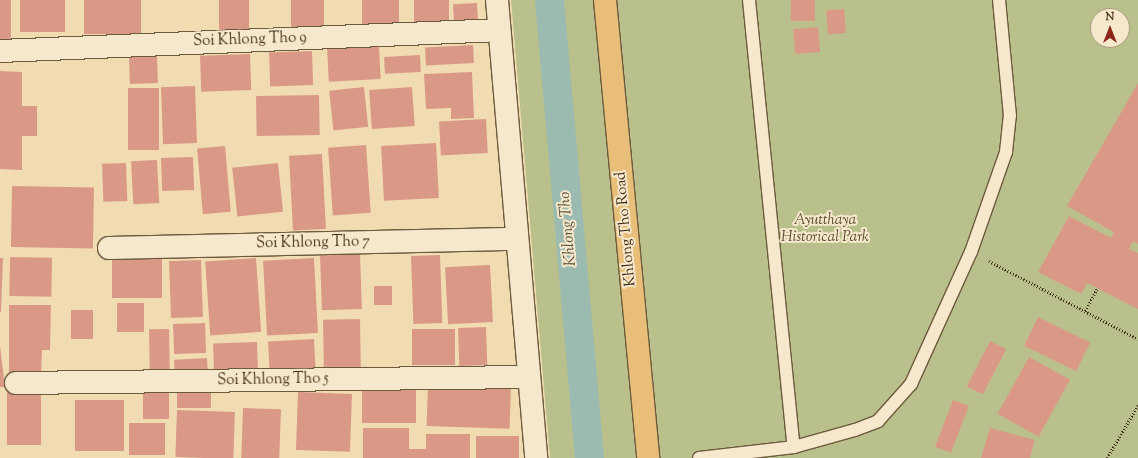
<!DOCTYPE html>
<style>
body{margin:0}
#map{position:relative;width:1138px;height:458px;overflow:hidden;background:#f1dcb2;font-family:"Sorts Mill Goudy",serif}
div>[style]{position:absolute}
.green>*{inset:0;background:#bac08c}
.canal>*{height:29px;margin:-14.5px;padding:0 14.5px;transform-origin:14.5px;border-radius:14.5px;background:#9bbbb0}
.building>*{inset:0;background:#da9987;transform-origin:0 0}
.path>*{height:2.5px;margin-top:-1.25px;transform-origin:0;background:repeating-linear-gradient(90deg,#402e14 0 1px,transparent 0 3px)}
.roads{filter:drop-shadow(1px 0 #6c5a3c) drop-shadow(-1px 0 #6c5a3c) drop-shadow(0 1px #6c5a3c) drop-shadow(0 -1px #6c5a3c)}
.service>*{height:12px;margin:-6px;padding:0 6px;transform-origin:6px;border-radius:6px;background:#f6e8cd}
.minor>*{height:22px;margin:-11px;padding:0 11px;transform-origin:11px;border-radius:11px;background:#f6e8cd}
.tertiary>*{height:22px;margin:-11px;padding:0 11px;transform-origin:11px;border-radius:11px;background:#f6e8cd}
.primary>*{height:22px;margin:-11px;padding:0 11px;transform-origin:11px;border-radius:11px;background:#e8be79}
span{translate:-50% -50%;white-space:nowrap;text-align:center;line-height:1.15;-webkit-text-stroke:4px #f6e8cd;paint-order:stroke}
.street-label{font-size:15px;color:#402e14}
.park-label{font-size:15px;color:#584b2c;font-style:italic}
.water-label{font-size:16px;color:#57513b;font-style:italic}
.north{position:absolute;left:1090px;top:8px;width:40px;height:40px;box-sizing:border-box;background:#f6e8cd;border:1px solid #ad9e83;border-radius:50%;rotate:0deg;font-size:11px;font-weight:700;line-height:16px;text-align:center;color:#402e14}
.north::after{content:'';display:block;margin:auto;width:14px;height:18px;background:#8f2418;clip-path:polygon(50% 0,100% 100%,50% 72%,0 100%)}
</style>
<div id="map">
<div class="green">
<i style="clip-path:polygon(evenodd,511px 0,1138px 0,1138px 458px,550px 458px,511px 0,1098px 16px,1122px 16px,1122px 40px,1098px 40px,1098px 16px)"></i>
</div>
<div class="canal">
<i style="left:549px;top:0;width:460px;rotate:85deg"></i>
</div>
<div class="building">
<i style="left:0;top:0;width:11px;height:40px"></i>
<i style="left:20px;top:0;width:45px;height:32px"></i>
<i style="left:84px;top:0;width:57px;height:34px"></i>
<i style="left:219px;top:0;width:30px;height:32px"></i>
<i style="left:291px;top:0;width:33px;height:30px"></i>
<i style="left:362px;top:0;width:37px;height:24px"></i>
<i style="left:414px;top:0;width:35px;height:23px"></i>
<i style="left:791px;top:0;width:24px;height:21px"></i>
<i style="left:477px;top:3px;width:19px;height:24px;rotate:87deg"></i>
<i style="left:844px;top:9px;width:24px;height:18px;rotate:85deg"></i>
<i style="left:818px;top:27px;width:25px;height:25px;rotate:85deg"></i>
<i style="left:473px;top:45px;width:18px;height:48px;rotate:87deg"></i>
<i style="left:379px;top:46px;width:33px;height:52px;rotate:87deg"></i>
<i style="left:312px;top:51px;width:34px;height:43px;rotate:88deg"></i>
<i style="left:250px;top:54px;width:36px;height:50px;rotate:88deg"></i>
<i style="left:420px;top:55px;width:17px;height:36px;rotate:87deg"></i>
<i style="left:157px;top:56px;width:27px;height:28px;rotate:88deg"></i>
<i style="clip-path:polygon(0 71px,22px 72px,22px 106px,37px 106px,37px 136px,22px 136px,22px 170px,0 169px)"></i>
<i style="clip-path:polygon(472px 72px,474px 118px,451px 119px,451px 108px,426px 109px,424px 74px)"></i>
<i style="clip-path:polygon(1138px 83px,1138px 244px,1133px 241px,1129px 249px,1138px 253px,1138px 309px,1087px 283px,1081px 294px,1038px 272px,1069px 216px,1111px 238px,1114px 232px,1067px 206px)"></i>
<i style="left:195px;top:86px;width:57px;height:34px;rotate:88deg"></i>
<i style="left:364px;top:87px;width:40px;height:35px;rotate:84deg"></i>
<i style="left:412px;top:87px;width:39px;height:43px;rotate:86deg"></i>
<i style="left:128px;top:88px;width:31px;height:62px"></i>
<i style="left:319px;top:95px;width:40px;height:63px;rotate:89deg"></i>
<i style="left:486px;top:119px;width:34px;height:47px;rotate:87deg"></i>
<i style="left:436px;top:143px;width:55px;height:55px;rotate:87deg"></i>
<i style="left:366px;top:145px;width:68px;height:38px;rotate:86deg"></i>
<i style="left:225px;top:146px;width:66px;height:28px;rotate:85deg"></i>
<i style="left:322px;top:154px;width:75px;height:33px;rotate:87deg"></i>
<i style="left:193px;top:157px;width:33px;height:32px;rotate:88deg"></i>
<i style="left:157px;top:160px;width:43px;height:26px;rotate:87deg"></i>
<i style="left:126px;top:163px;width:38px;height:24px;rotate:88deg"></i>
<i style="left:278px;top:163px;width:49px;height:46px;rotate:84deg"></i>
<i style="left:12px;top:186px;width:82px;height:61px;rotate:1deg"></i>
<i style="left:360px;top:254px;width:55px;height:40px;rotate:88deg"></i>
<i style="left:440px;top:255px;width:68px;height:29px;rotate:88deg"></i>
<i style="left:10px;top:257px;width:42px;height:39px;rotate:1deg"></i>
<i style="clip-path:polygon(0 258px,3px 258px,1px 312px,0 312px)"></i>
<i style="left:112px;top:258px;width:50px;height:40px"></i>
<i style="left:256px;top:258px;width:74px;height:51px;rotate:86deg"></i>
<i style="left:314px;top:258px;width:75px;height:51px;rotate:87deg"></i>
<i style="left:201px;top:260px;width:57px;height:32px;rotate:88deg"></i>
<i style="left:490px;top:265px;width:57px;height:45px;rotate:87deg"></i>
<i style="left:374px;top:286px;width:18px;height:19px"></i>
<i style="left:117px;top:303px;width:27px;height:29px"></i>
<i style="clip-path:polygon(9px 305px,51px 305px,50px 350px,42px 350px,41px 376px,9px 376px)"></i>
<i style="left:93px;top:310px;width:29px;height:22px;rotate:90deg"></i>
<i style="left:1038px;top:317px;width:58px;height:32px;rotate:26deg"></i>
<i style="left:360px;top:319px;width:51px;height:37px;rotate:89deg"></i>
<i style="left:205px;top:323px;width:30px;height:32px;rotate:88deg"></i>
<i style="left:486px;top:327px;width:38px;height:28px;rotate:88deg"></i>
<i style="left:169px;top:329px;width:45px;height:20px;rotate:89deg"></i>
<i style="left:455px;top:329px;width:36px;height:43px;rotate:90deg"></i>
<i style="left:314px;top:339px;width:34px;height:46px;rotate:87deg"></i>
<i style="left:990px;top:341px;width:18px;height:51px;rotate:27deg"></i>
<i style="left:257px;top:342px;width:31px;height:44px;rotate:88deg"></i>
<i style="clip-path:polygon(0 346px,5px 387px,0 387px)"></i>
<i style="left:1029px;top:357px;width:47px;height:65px;rotate:29deg"></i>
<i style="left:207px;top:358px;width:18px;height:33px;rotate:87deg"></i>
<i style="left:428px;top:385px;width:83px;height:41px;rotate:2deg"></i>
<i style="left:362px;top:388px;width:54px;height:35px"></i>
<i style="left:177px;top:389px;width:34px;height:19px"></i>
<i style="left:7px;top:391px;width:34px;height:54px"></i>
<i style="left:143px;top:392px;width:26px;height:27px"></i>
<i style="left:298px;top:392px;width:54px;height:58px;rotate:2deg"></i>
<i style="left:75px;top:400px;width:49px;height:51px"></i>
<i style="left:953px;top:400px;width:17px;height:50px;rotate:21deg"></i>
<i style="left:243px;top:408px;width:38px;height:50px;rotate:2deg"></i>
<i style="left:177px;top:410px;width:58px;height:47px;rotate:2deg"></i>
<i style="left:129px;top:423px;width:36px;height:32px"></i>
<i style="clip-path:polygon(363px 428px,409px 428px,409px 449px,426px 449px,426px 434px,470px 434px,470px 458px,363px 458px)"></i>
<i style="clip-path:polygon(990px 428px,1035px 440px,1030px 458px,981px 458px)"></i>
<i style="left:519px;top:436px;width:22px;height:43px;rotate:90deg"></i>
</div>
<div class="path">
<i style="left:989px;top:261px;width:168px;rotate:27.6deg"></i>
<i style="left:1085px;top:311px;width:26px;rotate:-62deg"></i>
<i style="left:1107px;top:458px;width:61px;rotate:-59.7deg"></i>
</div>
<div class="roads">
<div class="service">
<i style="left:749px;top:0;width:449px;rotate:84.3deg"></i>
<i style="left:699px;top:458px;width:96px;rotate:-6.6deg"></i>
<i style="left:794px;top:447px;width:63px;rotate:-15.6deg"></i>
<i style="left:855px;top:430px;width:25px;rotate:-21deg"></i>
<i style="left:878px;top:421px;width:50px;rotate:-48.3deg"></i>
<i style="left:911px;top:384px;width:145px;rotate:-65.6deg"></i>
<i style="left:971px;top:252px;width:106px;rotate:-70.7deg"></i>
<i style="left:1006px;top:152px;width:36px;rotate:-84deg"></i>
<i style="left:1010px;top:116px;width:117px;rotate:-95.4deg"></i>
</div>
<div class="minor">
<i style="left:0;top:51px;width:499px;rotate:-2.4deg"></i>
<i style="left:109px;top:248px;width:408px;rotate:-1.3deg"></i>
<i style="left:16px;top:383px;width:513px;rotate:-0.67deg"></i>
</div>
<div class="tertiary">
<i style="left:497px;top:0;width:460px;rotate:85.1deg"></i>
</div>
<div class="primary">
<i style="left:605px;top:0;width:460px;rotate:84.6deg"></i>
</div>
</div>
<div class="street-label">
<span style="left:250px;top:40px;rotate:-2deg">Soi Khlong Tho 9</span>
<span style="left:626px;top:229px;rotate:-95deg">Khlong Tho Road</span>
<span style="left:313px;top:243px;rotate:-1deg">Soi Khlong Tho 7</span>
<span style="left:273px;top:380px;rotate:-1deg">Soi Khlong Tho 5</span>
</div>
<div class="park-label">
<span style="left:825px;top:229px">Ayutthaya<br>Historical Park</span>
</div>
<div class="water-label">
<span style="left:569px;top:229px;rotate:-95deg">Khlong Tho</span>
</div>
<div class="north">N</div>
</div>
